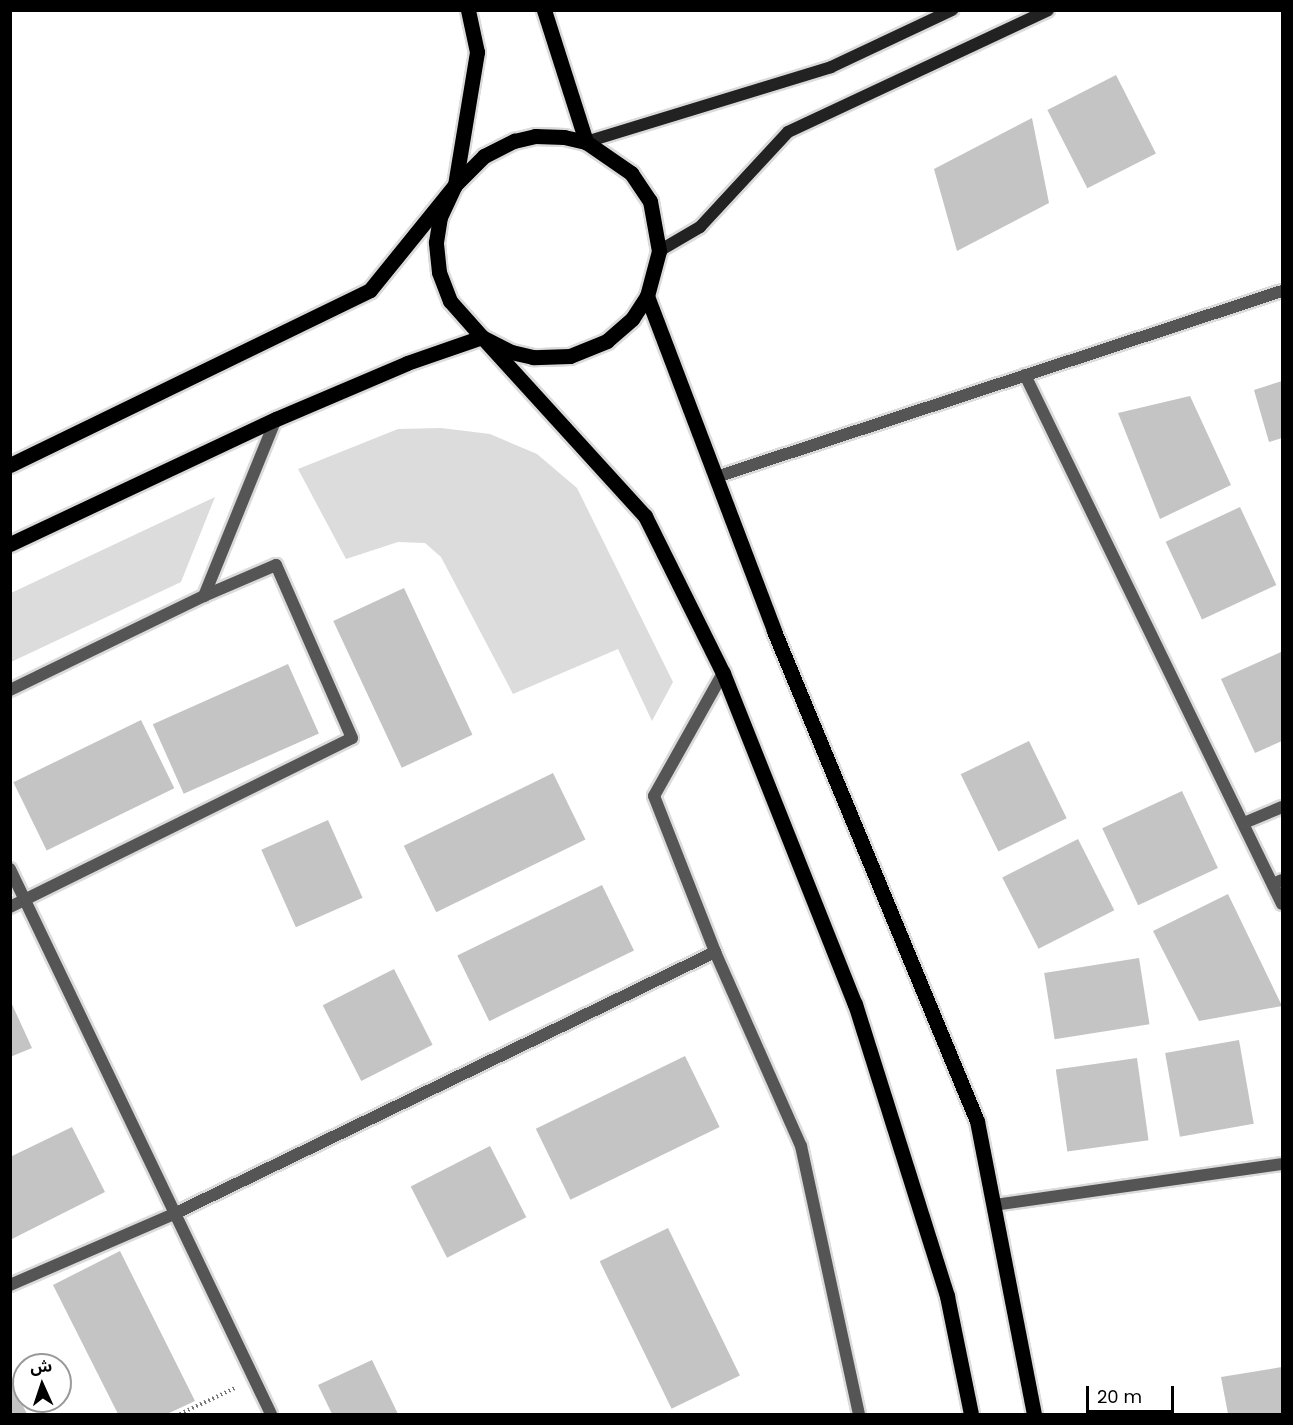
<!DOCTYPE html>
<meta charset="utf-8">
<style>
body{margin:0}
#map{position:relative;width:1293px;height:1425px;overflow:hidden;background:#fff;font-family:Poppins,"Noto Sans Arabic",sans-serif}
div>[style]{position:absolute}
.green>*{inset:0;background:#dcdcdc}
.building>*{inset:0;background:#c4c4c4;transform-origin:0 0}
.path>*{height:4px;margin-top:-2px;transform-origin:0;background:repeating-linear-gradient(90deg,#777 0 1.5px,transparent 0 4.5px)}
.roads{filter:drop-shadow(2px 0 #dbdbdb) drop-shadow(-2px 0 #dbdbdb) drop-shadow(0 2px #dbdbdb) drop-shadow(0 -2px #dbdbdb)}
.lane>*{height:12px;margin:-6px;padding:0 6px;transform-origin:6px;border-radius:6px;background:#555}
.street>*{height:12px;margin:-6px;padding:0 6px;transform-origin:6px;border-radius:6px;background:#555}
.secondary>*{height:12px;margin:-6px;padding:0 6px;transform-origin:6px;border-radius:6px;background:#222}
.primary>*{height:15px;margin:-7.5px;padding:0 7.5px;transform-origin:7.5px;border-radius:7.5px;background:#000}
span{translate:-50% -50%;white-space:nowrap;text-align:center;line-height:1.15;-webkit-text-stroke:6px #fff;paint-order:stroke}
.frame{position:absolute;inset:0;border:12px solid #000;pointer-events:none}
.north{position:absolute;left:12px;top:1353px;width:60px;height:60px;box-sizing:border-box;background:#fff;border:2px solid #999;border-radius:50%;rotate:357deg;font-size:16px;font-weight:700;line-height:24px;text-align:center;color:#000}
.north::after{content:'';display:block;margin:auto;width:21px;height:27px;background:#000;clip-path:polygon(50% 0,100% 100%,50% 72%,0 100%)}
.scale{position:absolute;left:1086px;top:1386px;width:88px;height:27px;box-sizing:border-box;border:3px solid #000;border-top:0;padding-left:8px;font-size:18px;line-height:21px;white-space:nowrap;color:#000;-webkit-text-stroke:4px #fff;paint-order:stroke}
</style>
<div id="map">
<div class="green">
<i style="clip-path:polygon(441px 428px,490px 434px,537px 454px,577px 488px,673px 682px,652px 721px,618px 649px,513px 694px,441px 557px,425px 543px,398px 542px,346px 559px,298px 469px,398px 429px)"></i>
<i style="clip-path:polygon(215px 497px,181px 582px,11px 662px,11px 593px)"></i>
</div>
<div class="building">
<i style="left:1116px;top:75px;width:88px;height:77px;rotate:63deg"></i>
<i style="clip-path:polygon(1032px 118px,1049px 203px,957px 251px,934px 169px)"></i>
<i style="clip-path:polygon(1282px 381px,1282px 438px,1269px 442px,1254px 390px)"></i>
<i style="clip-path:polygon(1190px 396px,1231px 485px,1160px 519px,1118px 413px)"></i>
<i style="left:1240px;top:507px;width:86px;height:82px;rotate:65deg"></i>
<i style="left:404px;top:588px;width:162px;height:78px;rotate:65deg"></i>
<i style="clip-path:polygon(1281px 652px,1282px 741px,1255px 753px,1221px 679px)"></i>
<i style="left:288px;top:664px;width:76px;height:148px;rotate:66deg"></i>
<i style="left:141px;top:720px;width:76px;height:142px;rotate:64deg"></i>
<i style="left:1029px;top:741px;width:86px;height:76px;rotate:64deg"></i>
<i style="left:553px;top:773px;width:74px;height:166px;rotate:64deg"></i>
<i style="left:1182px;top:791px;width:85px;height:88px;rotate:65deg"></i>
<i style="left:328px;top:820px;width:85px;height:73px;rotate:66deg"></i>
<i style="left:1078px;top:839px;width:80px;height:85px;rotate:63deg"></i>
<i style="left:602px;top:885px;width:73px;height:161px;rotate:64deg"></i>
<i style="clip-path:polygon(1228px 894px,1282px 1006px,1199px 1021px,1153px 931px)"></i>
<i style="left:1139px;top:958px;width:67px;height:96px;rotate:81deg"></i>
<i style="left:394px;top:969px;width:85px;height:80px;rotate:63deg"></i>
<i style="clip-path:polygon(10px 1000px,32px 1048px,10px 1057px)"></i>
<i style="left:1239px;top:1040px;width:85px;height:75px;rotate:80deg"></i>
<i style="left:685px;top:1056px;width:79px;height:166px;rotate:64deg"></i>
<i style="left:1137px;top:1058px;width:83px;height:82px;rotate:82deg"></i>
<i style="clip-path:polygon(72px 1127px,105px 1192px,10px 1240px,10px 1157px)"></i>
<i style="left:490px;top:1146px;width:80px;height:89px;rotate:63deg"></i>
<i style="left:668px;top:1228px;width:164px;height:76px;rotate:64deg"></i>
<i style="clip-path:polygon(120px 1251px,195px 1401px,167px 1414px,118px 1414px,53px 1285px)"></i>
<i style="clip-path:polygon(372px 1360px,398px 1414px,332px 1414px,318px 1385px)"></i>
<i style="clip-path:polygon(1282px 1367px,1282px 1414px,1228px 1414px,1221px 1377px)"></i>
<i style="clip-path:polygon(10px 1380px,27px 1414px,10px 1414px)"></i>
</div>
<div class="path">
<i style="left:180px;top:1414px;width:61px;rotate:-25.3deg"></i>
</div>
<div class="roads">
<div class="lane">
<i style="left:1244px;top:823px;width:41px;rotate:-22.8deg"></i>
<i style="left:1273px;top:884px;width:10px;rotate:-24deg"></i>
</div>
<div class="street">
<i style="left:1025px;top:375px;width:588px;rotate:64.09deg"></i>
<i style="left:716px;top:477px;width:596px;rotate:-18.19deg"></i>
<i style="left:723px;top:673px;width:141px;rotate:119.3deg"></i>
<i style="left:654px;top:796px;width:168px;rotate:68.6deg"></i>
<i style="left:715px;top:952px;width:212px;rotate:66.1deg"></i>
<i style="left:801px;top:1146px;width:274px;rotate:77.8deg"></i>
<i style="left:10px;top:690px;width:216px;rotate:-25.9deg"></i>
<i style="left:204px;top:596px;width:191px;rotate:-67.9deg"></i>
<i style="left:10px;top:869px;width:604px;rotate:64.41deg"></i>
<i style="left:10px;top:907px;width:381px;rotate:-26.3deg"></i>
<i style="left:352px;top:738px;width:189px;rotate:-113.7deg"></i>
<i style="left:276px;top:565px;width:78px;rotate:156.7deg"></i>
<i style="left:994px;top:1205px;width:291px;rotate:-8.1deg"></i>
<i style="left:10px;top:1285px;width:181px;rotate:-23.4deg"></i>
<i style="left:176px;top:1213px;width:599px;rotate:-25.84deg"></i>
</div>
<div class="secondary">
<i style="left:586px;top:142px;width:256px;rotate:-17deg"></i>
<i style="left:831px;top:67px;width:134px;rotate:-25.2deg"></i>
<i style="left:659px;top:251px;width:48px;rotate:-30.3deg"></i>
<i style="left:700px;top:227px;width:129px;rotate:-47.2deg"></i>
<i style="left:788px;top:132px;width:287px;rotate:-25.1deg"></i>
</div>
<div class="primary">
<i style="left:544px;top:10px;width:139px;rotate:72.3deg"></i>
<i style="left:647px;top:296px;width:27px;rotate:123deg"></i>
<i style="left:632px;top:319px;width:33px;rotate:139deg"></i>
<i style="left:607px;top:341px;width:40px;rotate:158deg"></i>
<i style="left:570px;top:356px;width:37px;rotate:178deg"></i>
<i style="left:533px;top:357px;width:23px;rotate:-167deg"></i>
<i style="left:511px;top:352px;width:33px;rotate:-153deg"></i>
<i style="left:482px;top:337px;width:48px;rotate:-131.6deg"></i>
<i style="left:450px;top:301px;width:31px;rotate:-111deg"></i>
<i style="left:439px;top:272px;width:30px;rotate:-96deg"></i>
<i style="left:436px;top:242px;width:25px;rotate:-81deg"></i>
<i style="left:440px;top:217px;width:35px;rotate:-65deg"></i>
<i style="left:455px;top:185px;width:41px;rotate:-45deg"></i>
<i style="left:484px;top:156px;width:34px;rotate:-27deg"></i>
<i style="left:514px;top:141px;width:22px;rotate:-13deg"></i>
<i style="left:535px;top:136px;width:29px;rotate:2deg"></i>
<i style="left:564px;top:137px;width:23px;rotate:13deg"></i>
<i style="left:586px;top:142px;width:55px;rotate:34.6deg"></i>
<i style="left:631px;top:173px;width:34px;rotate:56deg"></i>
<i style="left:650px;top:201px;width:51px;rotate:79.8deg"></i>
<i style="left:659px;top:251px;width:47px;rotate:104.9deg"></i>
<i style="left:647px;top:296px;width:358px;rotate:69.2deg"></i>
<i style="left:774px;top:631px;width:530px;rotate:67.5deg"></i>
<i style="left:977px;top:1121px;width:298px;rotate:79deg"></i>
<i style="left:10px;top:465px;width:400px;rotate:-25.9deg"></i>
<i style="left:370px;top:290px;width:135px;rotate:-51deg"></i>
<i style="left:455px;top:185px;width:135px;rotate:-80.6deg"></i>
<i style="left:477px;top:52px;width:43px;rotate:-102.1deg"></i>
<i style="left:10px;top:544px;width:294px;rotate:-25.2deg"></i>
<i style="left:276px;top:419px;width:142px;rotate:-23.1deg"></i>
<i style="left:407px;top:363px;width:79px;rotate:-19.1deg"></i>
<i style="left:482px;top:337px;width:242px;rotate:47.7deg"></i>
<i style="left:645px;top:516px;width:175px;rotate:63.6deg"></i>
<i style="left:723px;top:673px;width:356px;rotate:68.3deg"></i>
<i style="left:855px;top:1004px;width:306px;rotate:72.5deg"></i>
<i style="left:947px;top:1296px;width:120px;rotate:78.5deg"></i>
</div>
</div>
<div class="frame"></div>
<div class="north">ش</div>
<div class="scale">20 m</div>
</div>
